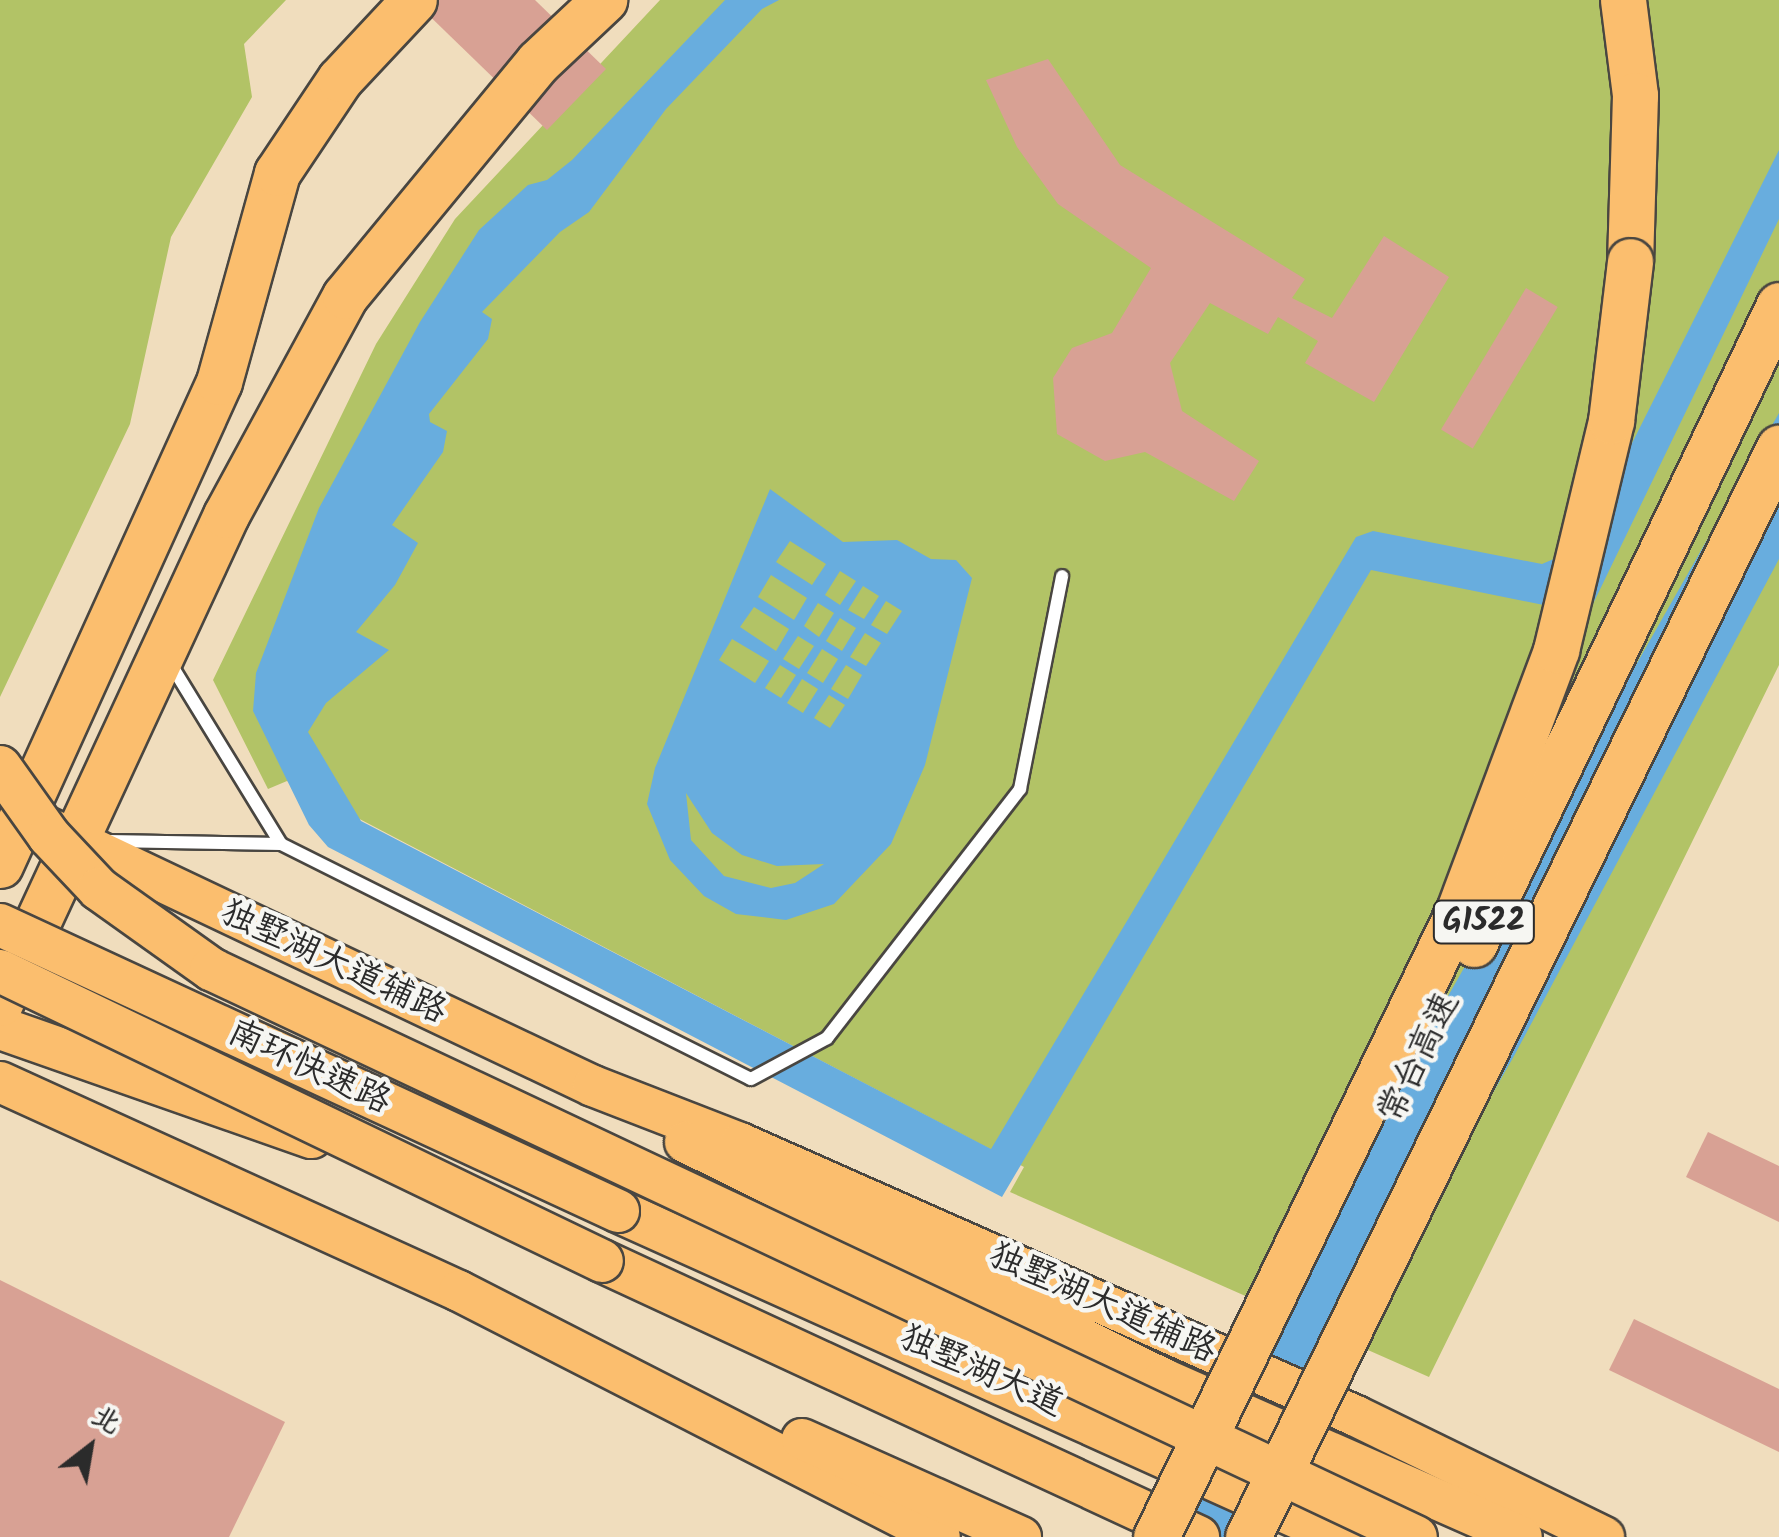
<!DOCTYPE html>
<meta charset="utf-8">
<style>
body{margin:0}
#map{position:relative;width:1779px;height:1537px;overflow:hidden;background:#f0ddbd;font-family:Kalam,"LXGW WenKai TC",sans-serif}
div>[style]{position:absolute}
.green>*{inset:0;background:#b2c366}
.water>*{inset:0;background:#68adde}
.building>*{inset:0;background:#d8a194;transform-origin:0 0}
.roads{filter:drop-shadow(2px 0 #494641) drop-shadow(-2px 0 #494641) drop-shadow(0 2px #494641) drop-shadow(0 -2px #494641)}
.service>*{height:12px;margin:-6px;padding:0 6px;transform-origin:6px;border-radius:6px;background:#fff}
.primary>*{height:40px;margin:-20px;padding:0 20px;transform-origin:20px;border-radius:20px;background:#fbbe6e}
.trunk>*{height:42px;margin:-21px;padding:0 21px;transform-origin:21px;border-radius:21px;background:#fbbe6e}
.motorway>*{height:45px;margin:-22.5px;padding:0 22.5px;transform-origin:22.5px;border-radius:22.5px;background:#fbbe6e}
.bridges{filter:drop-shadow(2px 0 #494641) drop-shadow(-2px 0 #494641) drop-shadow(0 2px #494641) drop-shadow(0 -2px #494641)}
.trunk-bridge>*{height:42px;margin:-21px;padding:0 21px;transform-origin:21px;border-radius:21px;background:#fbbe6e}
.motorway-bridge>*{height:45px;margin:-22.5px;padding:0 22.5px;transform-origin:22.5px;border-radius:22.5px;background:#fbbe6e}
span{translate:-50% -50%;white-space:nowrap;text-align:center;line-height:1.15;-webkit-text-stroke:9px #f6f6f2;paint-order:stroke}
.shield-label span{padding:2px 8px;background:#f6f6f2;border:2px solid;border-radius:8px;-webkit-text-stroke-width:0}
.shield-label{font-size:32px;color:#2b2b2b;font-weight:700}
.street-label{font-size:35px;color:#2b2b2b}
.north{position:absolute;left:40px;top:1397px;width:100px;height:100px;-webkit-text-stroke:8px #f6f6f2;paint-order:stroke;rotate:31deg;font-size:28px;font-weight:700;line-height:40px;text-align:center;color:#2b2b2b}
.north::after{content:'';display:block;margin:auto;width:35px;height:45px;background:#2b2b2b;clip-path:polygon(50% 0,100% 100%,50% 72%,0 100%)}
</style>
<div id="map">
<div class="green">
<i style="clip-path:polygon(0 0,286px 0,244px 44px,252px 97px,171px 237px,130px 424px,0 697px)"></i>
<i style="clip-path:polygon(660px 0,1779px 0,1779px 665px,1429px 1377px,1010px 1192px,1024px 1167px,287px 781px,268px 789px,213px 680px,376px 344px,455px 219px)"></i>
</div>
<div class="water">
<i style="clip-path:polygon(725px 0,779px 0,762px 9px,666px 109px,589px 212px,560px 232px,482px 312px,492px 319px,488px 339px,429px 414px,430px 422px,447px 431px,443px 452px,392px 525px,418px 543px,395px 585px,356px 632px,389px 650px,326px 703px,308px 732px,361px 821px,991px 1149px,1356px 537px,1373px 531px,1542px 564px,1556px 558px,1592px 523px,1779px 150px,1779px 219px,1591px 608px,1578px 612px,1371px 570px,1002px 1197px,328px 847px,309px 825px,253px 711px,256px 673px,319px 508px,420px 322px,479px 230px,528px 185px,547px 180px,572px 160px)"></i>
<i style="clip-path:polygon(1779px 413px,1779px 559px,1514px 1056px,1240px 1537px,1141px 1537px)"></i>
<i style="clip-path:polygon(evenodd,770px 489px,843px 542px,897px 540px,931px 559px,956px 560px,972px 578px,925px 765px,891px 844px,834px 904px,786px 920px,736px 914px,704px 896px,670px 860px,647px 804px,655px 768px,770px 489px,790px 541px,826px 564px,812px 585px,776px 562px,790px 541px,770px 489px,840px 571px,856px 581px,840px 605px,825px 595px,840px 571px,770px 489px,771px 575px,807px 598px,794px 620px,758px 597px,771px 575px,770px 489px,863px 586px,879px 596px,864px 619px,848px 610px,863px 586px,770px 489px,886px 601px,902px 611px,887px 634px,871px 625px,886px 601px,770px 489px,818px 603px,834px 613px,819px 637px,804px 626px,818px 603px,770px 489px,754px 607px,789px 629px,776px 651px,740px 627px,754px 607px,770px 489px,840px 618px,856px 628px,842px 651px,826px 641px,840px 618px,770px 489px,865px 633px,881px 643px,866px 666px,850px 657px,865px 633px,770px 489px,798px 636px,814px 646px,799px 669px,783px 659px,798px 636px,770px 489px,732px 639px,769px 661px,755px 683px,719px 660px,732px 639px,770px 489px,822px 649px,838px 659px,823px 683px,807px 673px,822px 649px,770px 489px,780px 665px,796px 675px,781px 698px,765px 688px,780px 665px,770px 489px,846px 665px,862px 675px,848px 699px,831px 689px,846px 665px,770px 489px,802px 679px,818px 689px,803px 713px,787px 703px,802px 679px,770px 489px,829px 695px,845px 705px,830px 728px,814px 718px,829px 695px,770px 489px,686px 793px,712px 833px,742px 855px,777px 866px,824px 864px,795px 883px,771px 888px,724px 876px,691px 840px,686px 793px)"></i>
</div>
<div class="building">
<i style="clip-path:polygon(413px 0,535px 0,606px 69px,547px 130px)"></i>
<i style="clip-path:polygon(1048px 59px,1120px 165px,1305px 279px,1292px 298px,1332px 318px,1384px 236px,1449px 277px,1374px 402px,1305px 363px,1318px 341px,1278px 317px,1268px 334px,1210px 303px,1170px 363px,1182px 411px,1259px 461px,1234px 501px,1145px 452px,1105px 461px,1057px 434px,1053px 378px,1072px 348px,1112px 333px,1151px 268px,1058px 204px,1017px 147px,986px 80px)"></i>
<i style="left:1526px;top:288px;width:37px;height:165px;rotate:31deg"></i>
<i style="clip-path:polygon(1708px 1132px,1779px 1166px,1779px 1222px,1686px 1177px)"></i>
<i style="clip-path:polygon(0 1280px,285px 1422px,229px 1537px,0 1537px)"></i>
<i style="clip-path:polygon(1634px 1319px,1779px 1389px,1779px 1452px,1609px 1370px)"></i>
</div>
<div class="roads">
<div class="service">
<i style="left:170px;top:663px;width:212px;rotate:58.5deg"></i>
<i style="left:108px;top:841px;width:173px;rotate:1deg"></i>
<i style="left:281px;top:844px;width:525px;rotate:26.57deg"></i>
<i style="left:751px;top:1079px;width:86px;rotate:-28.3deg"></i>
<i style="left:827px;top:1038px;width:315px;rotate:-52.2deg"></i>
<i style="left:1020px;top:789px;width:217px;rotate:-78.8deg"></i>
</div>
<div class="primary">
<i style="left:47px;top:827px;width:604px;rotate:25.38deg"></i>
<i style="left:593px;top:1086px;width:158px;rotate:21.2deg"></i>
<i style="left:740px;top:1143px;width:674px;rotate:23.9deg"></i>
<i style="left:1356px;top:1416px;width:276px;rotate:26deg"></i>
<i style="left:0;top:1082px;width:504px;rotate:24.48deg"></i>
<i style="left:459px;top:1291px;width:540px;rotate:27.09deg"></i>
<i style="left:685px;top:1142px;width:534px;rotate:26.33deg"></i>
<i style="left:1164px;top:1379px;width:391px;rotate:23.8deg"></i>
<i style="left:802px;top:1439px;width:240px;rotate:24.1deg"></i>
</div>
<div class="trunk">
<i style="left:0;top:1028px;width:330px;rotate:19.3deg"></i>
<i style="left:618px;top:1211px;width:794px;rotate:24.24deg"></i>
<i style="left:602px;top:1261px;width:657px;rotate:24.85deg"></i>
</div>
<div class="motorway">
<i style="left:1623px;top:0;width:96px;rotate:82.8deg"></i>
<i style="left:1635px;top:95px;width:166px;rotate:91.7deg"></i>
<i style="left:0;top:865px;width:530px;rotate:-65.61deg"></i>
<i style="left:219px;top:382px;width:217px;rotate:-74.5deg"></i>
<i style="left:277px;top:173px;width:113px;rotate:-56.2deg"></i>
<i style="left:340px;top:79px;width:108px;rotate:-46.9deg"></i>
<i style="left:0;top:1003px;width:538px;rotate:-65.15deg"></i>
<i style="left:226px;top:515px;width:249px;rotate:-61.5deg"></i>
<i style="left:345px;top:296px;width:303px;rotate:-50.5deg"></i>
<i style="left:538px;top:62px;width:91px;rotate:-43.2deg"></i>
</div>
</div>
<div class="bridges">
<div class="trunk-bridge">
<i style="left:0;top:767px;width:85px;rotate:54.6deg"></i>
<i style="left:49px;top:836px;width:73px;rotate:46.7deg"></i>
<i style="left:99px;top:889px;width:138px;rotate:35.5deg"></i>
<i style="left:211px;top:969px;width:1332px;rotate:25.24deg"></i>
<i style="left:0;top:925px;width:681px;rotate:24.83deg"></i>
<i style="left:0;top:971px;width:668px;rotate:25.72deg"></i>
</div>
<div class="motorway-bridge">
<i style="left:1474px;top:944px;width:708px;rotate:-64.48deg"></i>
<i style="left:1156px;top:1537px;width:696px;rotate:-64.21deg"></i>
<i style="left:1459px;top:910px;width:278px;rotate:-69.5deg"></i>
<i style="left:1556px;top:650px;width:236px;rotate:-76.5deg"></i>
<i style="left:1611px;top:421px;width:161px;rotate:-83.2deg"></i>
<i style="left:1248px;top:1537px;width:1212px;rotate:-64.01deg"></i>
</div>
</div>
<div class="shield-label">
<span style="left:1484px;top:922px">G1522</span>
</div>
<div class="street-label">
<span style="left:333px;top:963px;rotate:25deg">独墅湖大道辅路</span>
<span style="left:1420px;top:1058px;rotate:-64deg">常台高速</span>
<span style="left:309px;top:1068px;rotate:25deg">南环快速路</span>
<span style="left:1102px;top:1304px;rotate:24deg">独墅湖大道辅路</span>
<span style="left:981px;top:1372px;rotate:24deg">独墅湖大道</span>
</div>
<div class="north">北</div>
</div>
